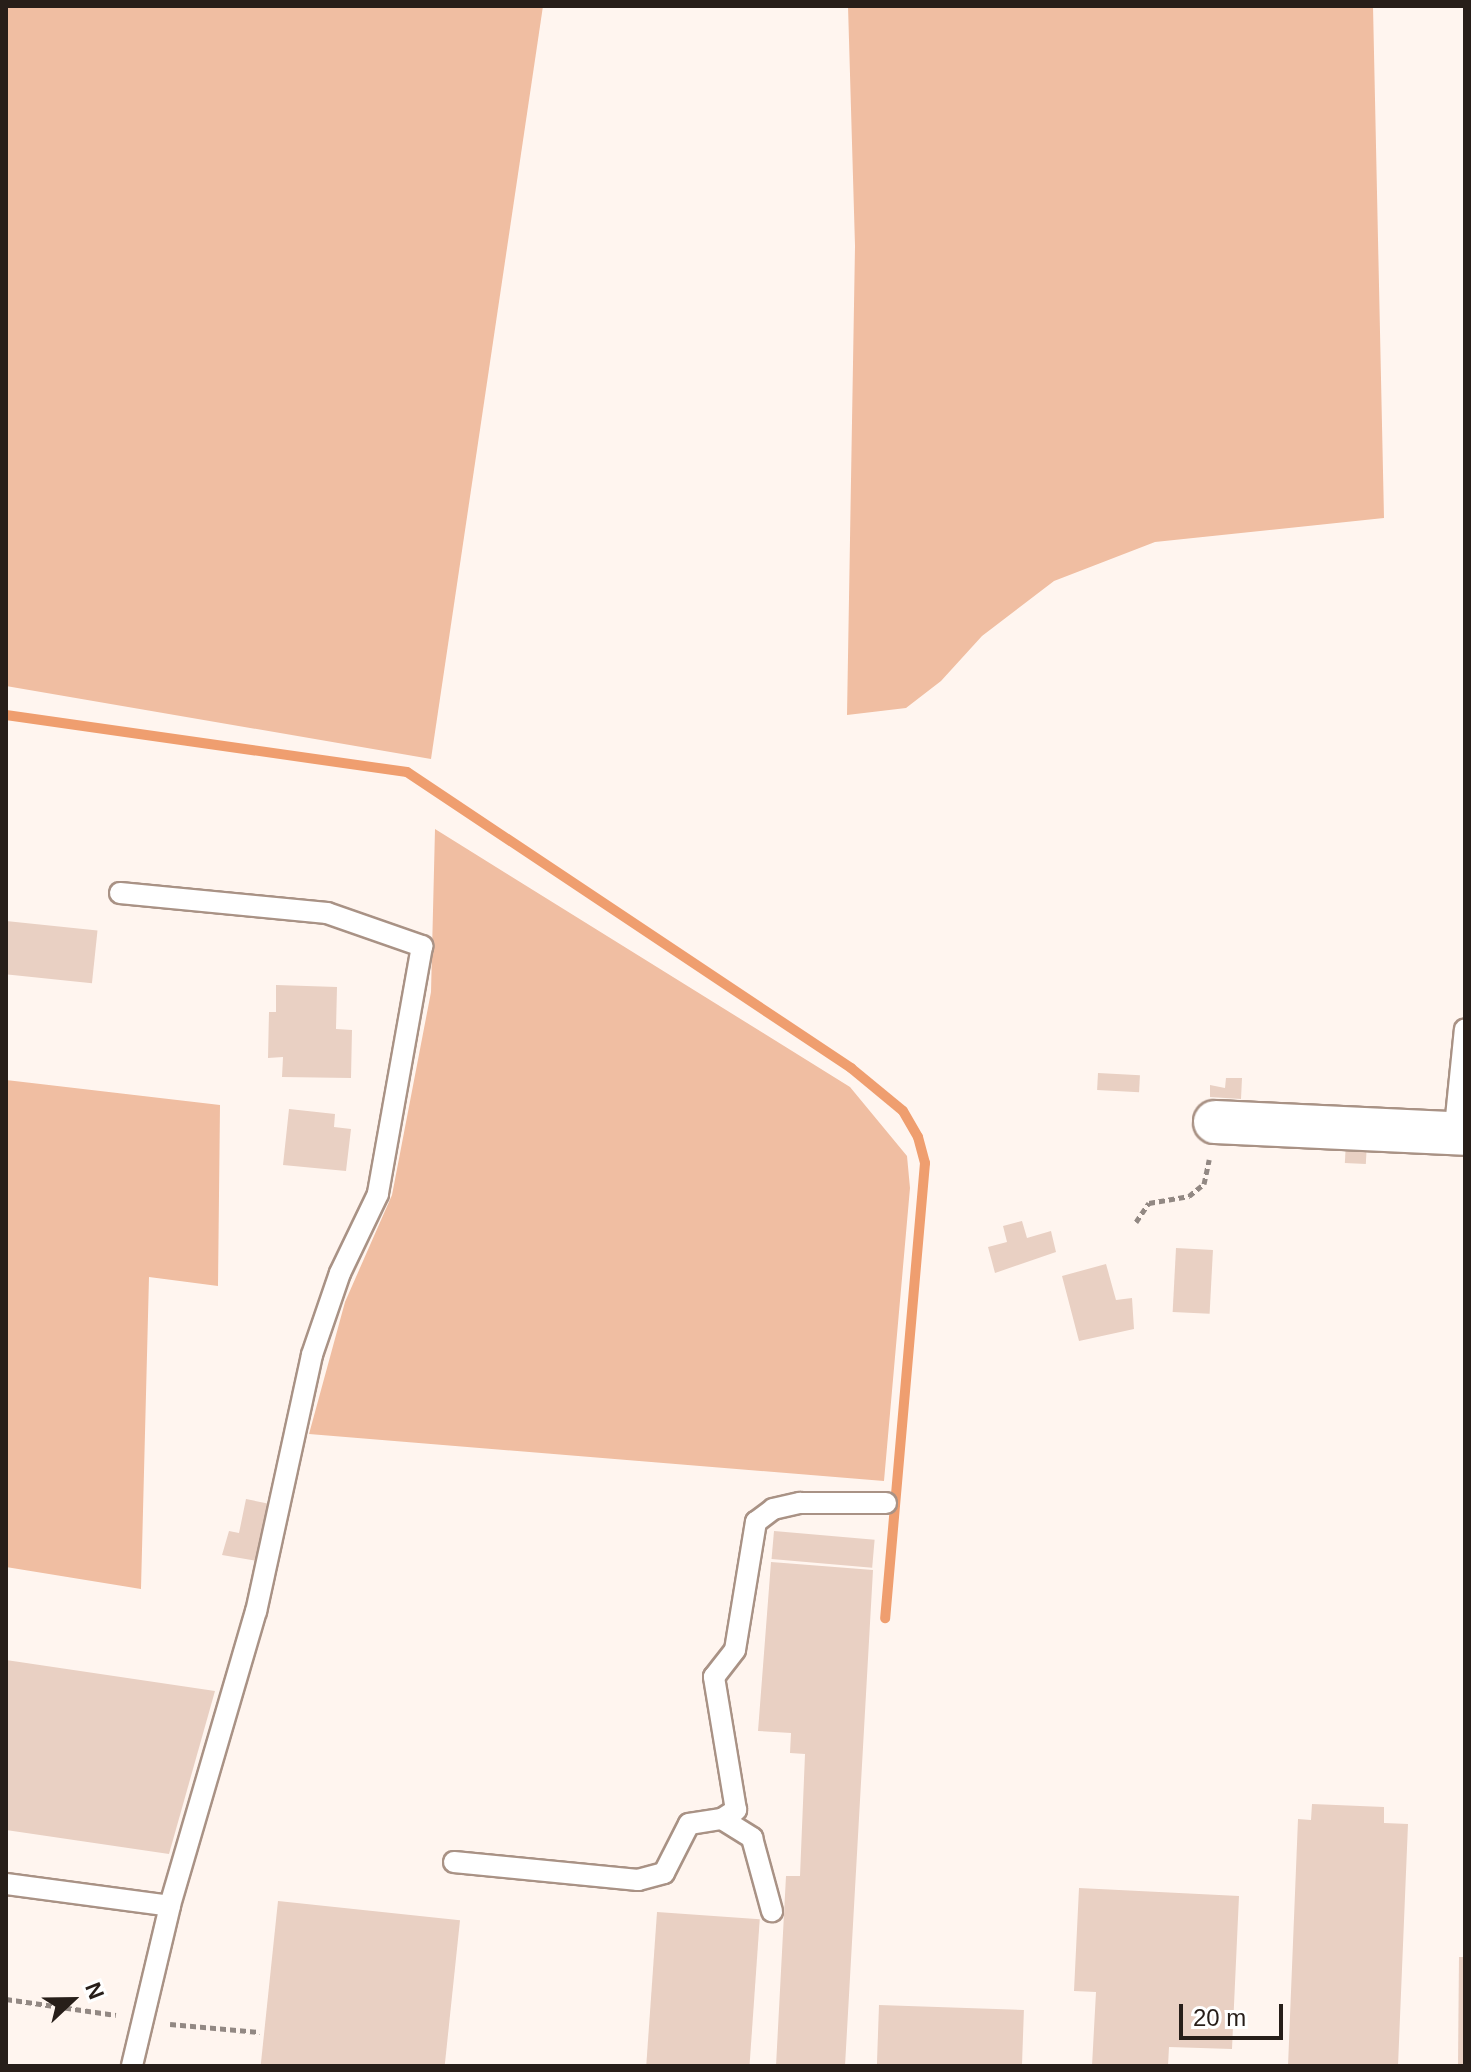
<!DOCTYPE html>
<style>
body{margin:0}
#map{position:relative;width:1471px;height:2072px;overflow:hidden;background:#fff5ef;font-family:Helvetica,sans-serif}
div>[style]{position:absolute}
.green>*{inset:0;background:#f0bea2}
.stream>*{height:10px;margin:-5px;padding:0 5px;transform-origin:5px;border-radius:5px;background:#ef9e6f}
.building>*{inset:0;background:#e9d0c3;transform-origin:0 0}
.path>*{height:5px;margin-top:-2.5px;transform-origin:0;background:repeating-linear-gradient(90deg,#928883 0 6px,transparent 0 10px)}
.roads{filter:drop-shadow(2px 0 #a99285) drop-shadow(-2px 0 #a99285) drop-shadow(0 2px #a99285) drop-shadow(0 -2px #a99285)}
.service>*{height:20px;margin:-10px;padding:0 10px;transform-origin:10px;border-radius:10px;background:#fff}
.minor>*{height:42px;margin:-21px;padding:0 21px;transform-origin:21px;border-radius:21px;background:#fff}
span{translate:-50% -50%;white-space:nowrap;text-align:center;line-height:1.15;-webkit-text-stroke:6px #fff;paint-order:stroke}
.frame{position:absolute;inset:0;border:8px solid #271e19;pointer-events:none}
.north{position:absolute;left:32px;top:1960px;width:80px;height:80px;-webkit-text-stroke:6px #fff;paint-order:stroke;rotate:68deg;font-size:22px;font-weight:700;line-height:32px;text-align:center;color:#271e19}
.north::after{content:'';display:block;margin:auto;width:28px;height:36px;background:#271e19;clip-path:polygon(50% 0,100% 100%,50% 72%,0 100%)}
.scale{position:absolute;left:1179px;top:2004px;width:104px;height:36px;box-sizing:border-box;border:4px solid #271e19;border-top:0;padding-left:10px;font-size:24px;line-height:28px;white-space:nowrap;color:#271e19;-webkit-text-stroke:6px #fff;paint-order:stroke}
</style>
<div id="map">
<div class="green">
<i style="clip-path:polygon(7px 6px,543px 6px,431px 759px,6px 686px)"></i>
<i style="clip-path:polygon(848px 6px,1373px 6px,1384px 518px,1155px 542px,1054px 581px,982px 636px,941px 681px,906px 708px,847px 715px,855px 246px)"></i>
<i style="clip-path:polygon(435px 829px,850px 1087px,907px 1156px,910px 1188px,884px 1481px,309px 1434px,345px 1302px,392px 1195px,431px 992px)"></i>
<i style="clip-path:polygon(6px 1080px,220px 1105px,218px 1286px,149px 1277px,141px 1589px,6px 1567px)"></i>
</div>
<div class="stream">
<i style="left:6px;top:715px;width:405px;rotate:8.1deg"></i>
<i style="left:407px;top:772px;width:534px;rotate:33.69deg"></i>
<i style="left:851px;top:1068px;width:67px;rotate:39.6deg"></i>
<i style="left:903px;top:1111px;width:30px;rotate:60deg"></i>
<i style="left:918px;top:1137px;width:27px;rotate:75deg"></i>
<i style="left:925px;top:1163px;width:457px;rotate:95deg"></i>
</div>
<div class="building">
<i style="left:6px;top:921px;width:92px;height:53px;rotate:6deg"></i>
<i style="clip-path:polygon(276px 985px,337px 987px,336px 1029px,352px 1030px,351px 1078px,282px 1077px,283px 1057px,268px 1058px,269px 1012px,276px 1012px)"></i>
<i style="left:1098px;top:1073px;width:42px;height:17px;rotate:3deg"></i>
<i style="clip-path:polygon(1226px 1078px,1242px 1078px,1241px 1099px,1210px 1097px,1210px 1085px,1225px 1088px)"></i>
<i style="clip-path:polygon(289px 1109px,335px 1114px,334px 1127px,351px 1129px,346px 1171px,283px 1165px)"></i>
<i style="left:1346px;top:1141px;width:21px;height:22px;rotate:3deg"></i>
<i style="clip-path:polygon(1022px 1221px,1027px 1238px,1051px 1231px,1056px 1252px,995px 1273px,988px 1247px,1007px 1242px,1003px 1226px)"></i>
<i style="left:1176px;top:1248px;width:37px;height:64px;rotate:3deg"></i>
<i style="clip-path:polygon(1106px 1264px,1116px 1300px,1132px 1298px,1134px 1329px,1079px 1341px,1062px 1276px)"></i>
<i style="clip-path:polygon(246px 1499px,270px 1504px,258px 1561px,222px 1555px,229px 1531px,239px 1533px)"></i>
<i style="left:774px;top:1531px;width:101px;height:28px;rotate:5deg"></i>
<i style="clip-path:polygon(771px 1562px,873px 1570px,845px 2066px,776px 2066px,786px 1876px,800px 1876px,805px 1754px,790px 1753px,791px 1733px,758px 1731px)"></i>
<i style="clip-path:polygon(6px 1660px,215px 1691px,169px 1854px,6px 1830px)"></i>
<i style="clip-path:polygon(1312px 1804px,1384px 1807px,1384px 1823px,1408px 1824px,1398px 2066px,1288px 2066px,1298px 1819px,1311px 1820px)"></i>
<i style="clip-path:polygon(1079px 1888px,1239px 1896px,1232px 2049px,1169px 2047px,1168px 2066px,1092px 2066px,1096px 1992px,1074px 1991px)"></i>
<i style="left:278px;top:1901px;width:183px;height:166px;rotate:6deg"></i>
<i style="left:657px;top:1912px;width:103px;height:155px;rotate:4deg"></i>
<i style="clip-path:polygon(1459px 1957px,1465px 1957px,1465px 2066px,1458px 2066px)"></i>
<i style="left:879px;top:2005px;width:145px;height:61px;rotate:2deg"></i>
</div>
<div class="path">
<i style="left:1136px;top:1222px;width:23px;rotate:-56deg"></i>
<i style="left:1149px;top:1203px;width:41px;rotate:-9.9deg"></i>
<i style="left:1189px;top:1196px;width:19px;rotate:-39deg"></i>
<i style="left:1204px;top:1184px;width:25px;rotate:-78deg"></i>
<i style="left:6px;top:1999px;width:111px;rotate:8.3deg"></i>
<i style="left:170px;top:2024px;width:90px;rotate:5.1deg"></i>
</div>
<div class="roads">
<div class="service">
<i style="left:120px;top:893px;width:208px;rotate:5.5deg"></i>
<i style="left:327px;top:913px;width:101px;rotate:19.2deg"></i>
<i style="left:422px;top:946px;width:252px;rotate:100.1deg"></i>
<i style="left:378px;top:1194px;width:88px;rotate:115.7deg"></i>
<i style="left:340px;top:1273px;width:87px;rotate:108.9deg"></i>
<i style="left:312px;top:1355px;width:262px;rotate:102.3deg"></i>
<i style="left:256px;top:1611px;width:307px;rotate:106.3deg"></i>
<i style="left:170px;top:1906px;width:164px;rotate:103.4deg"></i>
<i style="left:1461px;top:1134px;width:18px;rotate:-106deg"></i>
<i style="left:1456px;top:1117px;width:88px;rotate:-84.2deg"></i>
<i style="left:722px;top:1819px;width:17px;rotate:-33deg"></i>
<i style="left:736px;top:1810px;width:135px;rotate:-99.4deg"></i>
<i style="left:714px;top:1677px;width:34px;rotate:-52deg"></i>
<i style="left:735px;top:1650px;width:130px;rotate:-80.7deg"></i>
<i style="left:756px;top:1522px;width:21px;rotate:-37deg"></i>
<i style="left:773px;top:1509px;width:28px;rotate:-13deg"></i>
<i style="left:800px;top:1503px;width:86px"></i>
<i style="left:454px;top:1862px;width:185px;rotate:5.6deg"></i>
<i style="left:638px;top:1880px;width:27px;rotate:-15deg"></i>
<i style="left:664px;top:1873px;width:55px;rotate:-63deg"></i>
<i style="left:689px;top:1824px;width:33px;rotate:-9deg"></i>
<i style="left:722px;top:1819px;width:36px;rotate:32deg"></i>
<i style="left:752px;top:1838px;width:76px;rotate:74.7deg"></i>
<i style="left:6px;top:1884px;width:165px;rotate:7.6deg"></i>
</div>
<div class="minor">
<i style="left:1215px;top:1122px;width:250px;rotate:2.7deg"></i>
</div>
</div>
<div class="frame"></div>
<div class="north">N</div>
<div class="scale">20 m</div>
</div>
